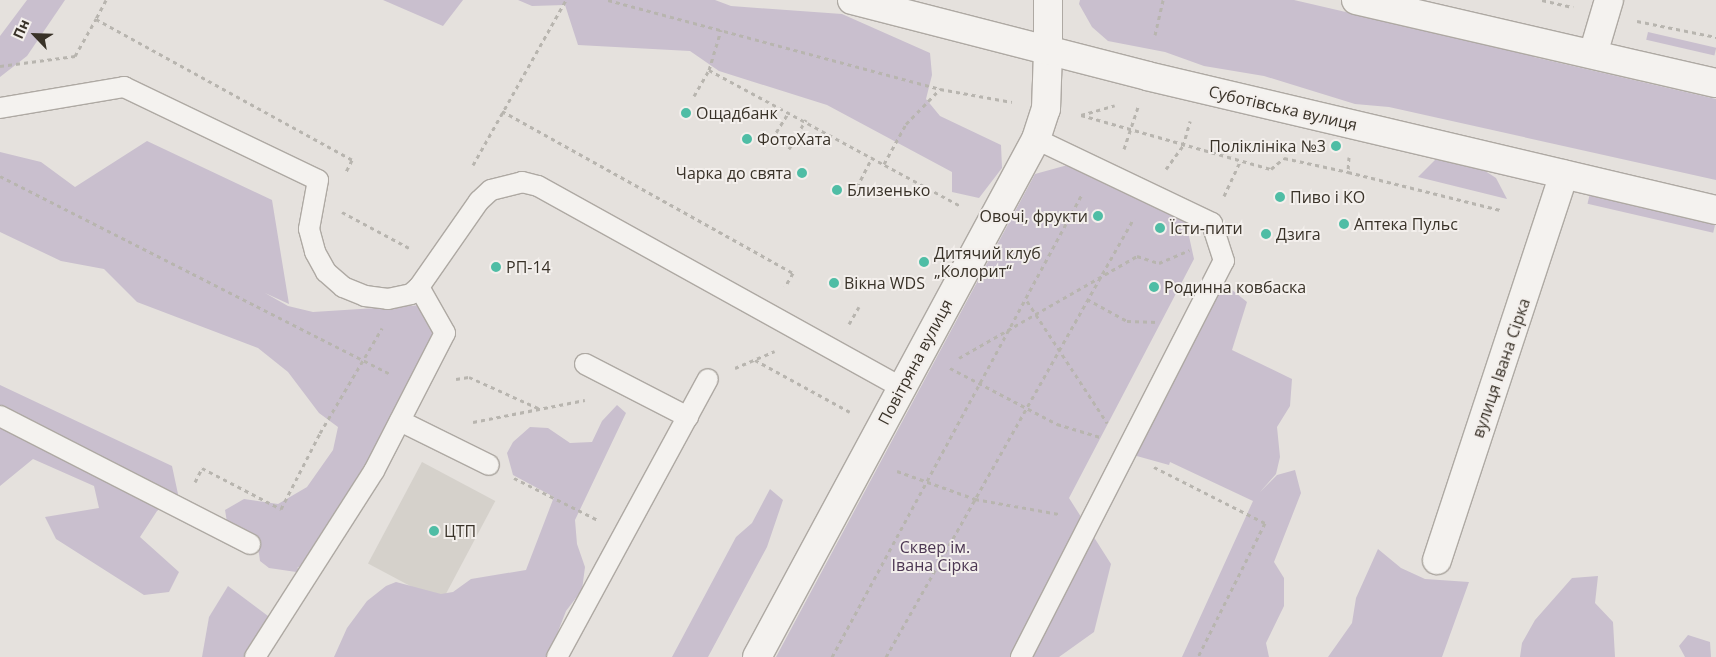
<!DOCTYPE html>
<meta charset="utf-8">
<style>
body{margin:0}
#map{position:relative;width:1716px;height:657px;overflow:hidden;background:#e5e1dd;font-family:"Open Sans",sans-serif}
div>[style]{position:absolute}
.built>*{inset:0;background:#d5d1cb;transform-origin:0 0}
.green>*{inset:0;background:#c9bfce;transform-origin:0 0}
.path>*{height:3px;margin-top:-1.5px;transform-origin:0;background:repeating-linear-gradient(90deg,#b8b5af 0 4px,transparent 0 8px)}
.roads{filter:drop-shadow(1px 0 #aea9a3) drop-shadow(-1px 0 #aea9a3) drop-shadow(0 1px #aea9a3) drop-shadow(0 -1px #aea9a3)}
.service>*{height:20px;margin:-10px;padding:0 10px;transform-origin:10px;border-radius:10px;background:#f4f2ef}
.minor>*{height:28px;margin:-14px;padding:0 14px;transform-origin:14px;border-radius:14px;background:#f4f2ef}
.tertiary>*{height:28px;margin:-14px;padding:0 14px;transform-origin:14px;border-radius:14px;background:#f4f2ef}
.dots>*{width:14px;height:14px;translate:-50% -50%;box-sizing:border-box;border:2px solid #f3efec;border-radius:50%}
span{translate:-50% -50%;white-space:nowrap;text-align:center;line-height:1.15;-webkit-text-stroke:4px #f3efec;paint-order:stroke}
.street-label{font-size:16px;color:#393228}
.poi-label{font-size:16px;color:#393228}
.left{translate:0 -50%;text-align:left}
.right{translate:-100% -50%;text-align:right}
.park-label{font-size:16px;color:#4c3753}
.north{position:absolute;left:10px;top:10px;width:50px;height:50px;-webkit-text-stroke:4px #f3efec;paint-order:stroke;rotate:294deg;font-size:14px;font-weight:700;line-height:20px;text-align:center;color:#393228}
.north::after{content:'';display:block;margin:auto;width:18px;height:22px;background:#393228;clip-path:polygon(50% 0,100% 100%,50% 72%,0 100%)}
</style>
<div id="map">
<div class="built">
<i style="left:422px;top:462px;width:83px;height:115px;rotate:28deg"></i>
</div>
<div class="green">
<i style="clip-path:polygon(27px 0,65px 0,27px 56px,0 77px,0 36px)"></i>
<i style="clip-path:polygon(383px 0,463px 0,443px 26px)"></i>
<i style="clip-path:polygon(518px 0,715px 0,731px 6px,842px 14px,930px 53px,932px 75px,926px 99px,940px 116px,1001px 145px,1002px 168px,979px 198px,952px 192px,952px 172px,827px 105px,719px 71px,690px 51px,578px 45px,565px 5px,532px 6px)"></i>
<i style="clip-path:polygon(1080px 0,1294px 0,1363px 16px,1399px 18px,1521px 48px,1534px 57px,1716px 99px,1716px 180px,1389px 107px,1355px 104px,1264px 76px,1204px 66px,1165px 52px,1108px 41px,1092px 27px,1079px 4px)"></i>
<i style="left:1648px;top:32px;width:70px;height:8px;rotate:13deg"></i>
<i style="clip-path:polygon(147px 141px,272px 200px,289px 304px,265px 293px,288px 306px,313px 312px,423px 305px,445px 329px,319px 556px,297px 568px,310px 574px,269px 568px,260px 561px,257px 539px,227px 522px,225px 510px,244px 499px,278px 504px,307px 487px,333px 450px,338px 427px,319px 413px,288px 372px,258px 348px,137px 302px,104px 269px,61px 261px,0 232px,0 152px,41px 162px,75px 187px)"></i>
<i style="clip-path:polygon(1438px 157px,1479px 167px,1496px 178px,1507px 199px,1418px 177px)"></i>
<i style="clip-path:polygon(1075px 163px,1185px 218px,1194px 259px,1069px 498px,1111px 564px,1094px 632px,1059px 657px,776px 657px,1035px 174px)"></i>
<i style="left:1590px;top:193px;width:129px;height:11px;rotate:13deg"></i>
<i style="clip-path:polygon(1221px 281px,1247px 302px,1232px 350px,1292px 379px,1290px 406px,1277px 427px,1280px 457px,1276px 474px,1260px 492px,1277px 475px,1295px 470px,1301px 493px,1274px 562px,1284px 578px,1284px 606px,1266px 643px,1269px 657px,1182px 657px,1253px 501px,1170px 462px,1169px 465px,1126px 453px)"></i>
<i style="clip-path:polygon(0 385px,172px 466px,178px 494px,157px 511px,140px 537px,179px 572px,169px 592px,144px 595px,56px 539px,45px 517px,99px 508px,94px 486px,33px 459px,0 486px)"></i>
<i style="clip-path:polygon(617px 405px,626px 413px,575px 520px,577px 544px,585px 567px,582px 590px,566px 611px,548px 657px,334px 657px,347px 628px,367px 601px,386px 586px,396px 582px,441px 594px,453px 592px,471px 579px,526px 570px,554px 497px,513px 475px,507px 453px,513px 442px,530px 427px,548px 428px,570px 443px,592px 442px,602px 421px)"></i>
<i style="clip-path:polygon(770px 489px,783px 500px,767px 547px,708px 657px,672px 657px,736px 537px,752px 523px)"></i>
<i style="clip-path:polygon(1378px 549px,1401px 568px,1425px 579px,1469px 582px,1442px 657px,1328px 657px,1352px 623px,1356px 598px)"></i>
<i style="clip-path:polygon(1598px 576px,1595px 603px,1613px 622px,1615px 657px,1520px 657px,1522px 643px,1535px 620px,1572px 578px)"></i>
<i style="clip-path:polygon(228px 586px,272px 619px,265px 657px,202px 657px,209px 617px)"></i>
<i style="clip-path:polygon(1688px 635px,1710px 642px,1711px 657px,1685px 657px,1679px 646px)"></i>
</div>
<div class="path">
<i style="left:106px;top:0;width:21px;rotate:118deg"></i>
<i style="left:96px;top:19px;width:292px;rotate:28.8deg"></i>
<i style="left:352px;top:160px;width:13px;rotate:117deg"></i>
<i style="left:608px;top:0;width:344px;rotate:15deg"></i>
<i style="left:940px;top:89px;width:73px;rotate:10.2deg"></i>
<i style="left:1542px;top:0;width:32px;rotate:13deg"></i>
<i style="left:1637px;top:21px;width:81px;rotate:11.4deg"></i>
<i style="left:1155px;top:35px;width:36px;rotate:-77deg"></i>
<i style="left:0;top:66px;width:76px;rotate:-7.6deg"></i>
<i style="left:75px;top:56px;width:43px;rotate:-60.4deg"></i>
<i style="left:709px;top:70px;width:286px;rotate:28.4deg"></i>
<i style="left:694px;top:96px;width:30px;rotate:-60deg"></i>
<i style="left:709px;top:70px;width:42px;rotate:-73.3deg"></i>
<i style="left:502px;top:111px;width:333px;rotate:29.1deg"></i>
<i style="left:793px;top:273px;width:16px;rotate:120deg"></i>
<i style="left:1081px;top:115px;width:35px;rotate:-16deg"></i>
<i style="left:1081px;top:115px;width:198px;rotate:15.9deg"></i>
<i style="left:1271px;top:169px;width:17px;rotate:-40deg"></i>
<i style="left:1284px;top:158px;width:66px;rotate:12.3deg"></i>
<i style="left:772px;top:139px;width:32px;rotate:-58deg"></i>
<i style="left:789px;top:149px;width:34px;rotate:-60deg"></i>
<i style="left:1124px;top:149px;width:44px;rotate:-71.6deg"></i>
<i style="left:1349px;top:157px;width:15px;rotate:94deg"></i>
<i style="left:1348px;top:172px;width:157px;rotate:14deg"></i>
<i style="left:884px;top:164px;width:46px;rotate:-61.2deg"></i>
<i style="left:906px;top:124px;width:49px;rotate:-45.8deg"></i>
<i style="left:473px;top:165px;width:189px;rotate:-60.6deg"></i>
<i style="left:1166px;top:169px;width:29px;rotate:-54deg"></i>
<i style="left:1183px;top:146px;width:26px;rotate:-74deg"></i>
<i style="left:0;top:176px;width:436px;rotate:26.9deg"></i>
<i style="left:857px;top:187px;width:34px;rotate:-63deg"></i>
<i style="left:1224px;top:196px;width:38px;rotate:-65deg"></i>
<i style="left:342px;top:212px;width:76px;rotate:28.2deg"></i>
<i style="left:1087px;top:299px;width:46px;rotate:28.8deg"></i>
<i style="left:1127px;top:321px;width:31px;rotate:2deg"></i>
<i style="left:1027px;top:301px;width:146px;rotate:56.7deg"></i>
<i style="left:849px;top:324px;width:20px;rotate:-60deg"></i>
<i style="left:959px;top:358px;width:205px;rotate:-29.8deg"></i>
<i style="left:1137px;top:256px;width:23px;rotate:18deg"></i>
<i style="left:1159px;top:263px;width:33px;rotate:-23deg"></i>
<i style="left:755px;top:360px;width:108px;rotate:28.7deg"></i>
<i style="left:735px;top:368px;width:43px;rotate:-23deg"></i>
<i style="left:950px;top:368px;width:121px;rotate:27.6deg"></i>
<i style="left:1057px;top:424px;width:45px;rotate:16.8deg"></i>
<i style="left:456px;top:379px;width:13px;rotate:-9deg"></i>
<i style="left:469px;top:377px;width:76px;rotate:24.2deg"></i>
<i style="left:473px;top:422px;width:114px;rotate:-11.1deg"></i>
<i style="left:1154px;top:467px;width:124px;rotate:26.8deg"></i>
<i style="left:1265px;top:523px;width:150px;rotate:116.6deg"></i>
<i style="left:897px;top:471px;width:83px;rotate:19.7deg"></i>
<i style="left:975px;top:499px;width:85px;rotate:10.1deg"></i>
<i style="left:514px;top:478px;width:94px;rotate:26.6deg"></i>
<i style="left:195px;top:482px;width:16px;rotate:-63deg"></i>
<i style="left:202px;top:468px;width:89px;rotate:27.4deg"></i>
<i style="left:281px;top:509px;width:85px;rotate:-62.8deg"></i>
<i style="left:320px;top:433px;width:122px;rotate:-59.4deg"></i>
<i style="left:832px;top:657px;width:526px;rotate:-61.63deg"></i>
<i style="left:886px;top:657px;width:504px;rotate:-60.54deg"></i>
</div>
<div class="roads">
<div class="service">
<i style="left:0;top:108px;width:126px;rotate:-9.6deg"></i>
<i style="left:124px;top:87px;width:215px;rotate:25.6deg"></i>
<i style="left:318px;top:180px;width:50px;rotate:100.4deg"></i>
<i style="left:309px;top:229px;width:24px;rotate:75deg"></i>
<i style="left:315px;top:252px;width:23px;rotate:61deg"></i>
<i style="left:326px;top:272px;width:23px;rotate:41deg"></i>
<i style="left:343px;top:287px;width:24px;rotate:22deg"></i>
<i style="left:365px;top:296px;width:23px;rotate:7deg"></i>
<i style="left:388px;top:299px;width:24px;rotate:-12deg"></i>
<i style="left:411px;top:294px;width:11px;rotate:-41deg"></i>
<i style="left:419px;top:287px;width:105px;rotate:-55.1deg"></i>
<i style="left:479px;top:201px;width:16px;rotate:-43deg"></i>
<i style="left:491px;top:190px;width:32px;rotate:-14deg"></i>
<i style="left:522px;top:182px;width:16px;rotate:14deg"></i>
<i style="left:538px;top:186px;width:415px;rotate:29deg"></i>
<i style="left:585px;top:364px;width:116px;rotate:27.2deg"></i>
<i style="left:0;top:416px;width:281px;rotate:27.1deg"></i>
<i style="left:400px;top:421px;width:99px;rotate:26.3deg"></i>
<i style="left:255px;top:657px;width:221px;rotate:-57.4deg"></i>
<i style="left:374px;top:471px;width:155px;rotate:-62.8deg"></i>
<i style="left:445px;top:333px;width:53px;rotate:-119.5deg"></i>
<i style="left:557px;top:657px;width:316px;rotate:-61.5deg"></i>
<i style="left:1021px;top:657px;width:445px;rotate:-62.9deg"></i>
<i style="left:1224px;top:261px;width:40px;rotate:-108deg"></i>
<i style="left:1212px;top:223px;width:195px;rotate:-154.5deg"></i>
</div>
<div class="minor">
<i style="left:1593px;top:54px;width:56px;rotate:-73.5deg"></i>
<i style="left:1437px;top:560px;width:406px;rotate:-71.8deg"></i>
<i style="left:757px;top:657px;width:588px;rotate:-61.69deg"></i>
<i style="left:1036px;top:139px;width:32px;rotate:-72deg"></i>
<i style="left:1046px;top:109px;width:58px;rotate:-88deg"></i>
</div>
<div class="tertiary">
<i style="left:852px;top:0;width:305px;rotate:14.4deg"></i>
<i style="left:1147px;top:76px;width:585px;rotate:13.25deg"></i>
<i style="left:1048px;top:0;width:51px;rotate:90deg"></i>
<i style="left:1356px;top:0;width:369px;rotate:13deg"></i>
</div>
</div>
<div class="dots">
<i style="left:686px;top:113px;background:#4fbda5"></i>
<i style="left:747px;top:139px;background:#4fbda5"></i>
<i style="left:1336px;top:146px;background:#4fbda5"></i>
<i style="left:802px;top:173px;background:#4fbda5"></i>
<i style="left:837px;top:190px;background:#4fbda5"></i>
<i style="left:1280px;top:197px;background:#4fbda5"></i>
<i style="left:1098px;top:216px;background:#4fbda5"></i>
<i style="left:1344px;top:224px;background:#4fbda5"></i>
<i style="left:1160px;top:228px;background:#4fbda5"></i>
<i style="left:1266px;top:234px;background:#4fbda5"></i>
<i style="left:924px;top:262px;background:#4fbda5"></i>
<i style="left:496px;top:267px;background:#4fbda5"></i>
<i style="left:834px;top:283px;background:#4fbda5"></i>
<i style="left:1154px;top:287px;background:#4fbda5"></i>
<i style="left:434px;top:531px;background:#4fbda5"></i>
</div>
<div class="street-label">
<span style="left:1283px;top:108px;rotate:13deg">Суботівська вулиця</span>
<span style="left:915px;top:362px;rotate:-62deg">Повітряна вулиця</span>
<span style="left:1501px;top:368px;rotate:-71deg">вулиця Івана Сірка</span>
</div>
<div class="poi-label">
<span class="left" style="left:696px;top:113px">Ощадбанк</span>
<span class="left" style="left:757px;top:139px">ФотоХата</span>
<span class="right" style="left:1326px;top:146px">Поліклініка №3</span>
<span class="right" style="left:792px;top:173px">Чарка до свята</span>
<span class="left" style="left:847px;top:190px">Близенько</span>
<span class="left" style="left:1290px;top:197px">Пиво і КО</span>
<span class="right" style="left:1088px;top:216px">Овочі, фрукти</span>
<span class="left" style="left:1354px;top:224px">Аптека Пульс</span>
<span class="left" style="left:1170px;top:228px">Їсти-пити</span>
<span class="left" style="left:1276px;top:234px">Дзига</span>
<span class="left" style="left:934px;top:262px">Дитячий клуб<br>„Колорит“</span>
<span class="left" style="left:506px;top:267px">РП-14</span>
<span class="left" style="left:844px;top:283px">Вікна WDS</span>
<span class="left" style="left:1164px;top:287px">Родинна ковбаска</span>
<span class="left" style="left:444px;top:531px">ЦТП</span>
</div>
<div class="park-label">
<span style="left:935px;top:556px">Сквер ім.<br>Івана Сірка</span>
</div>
<div class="north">Пн</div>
</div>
